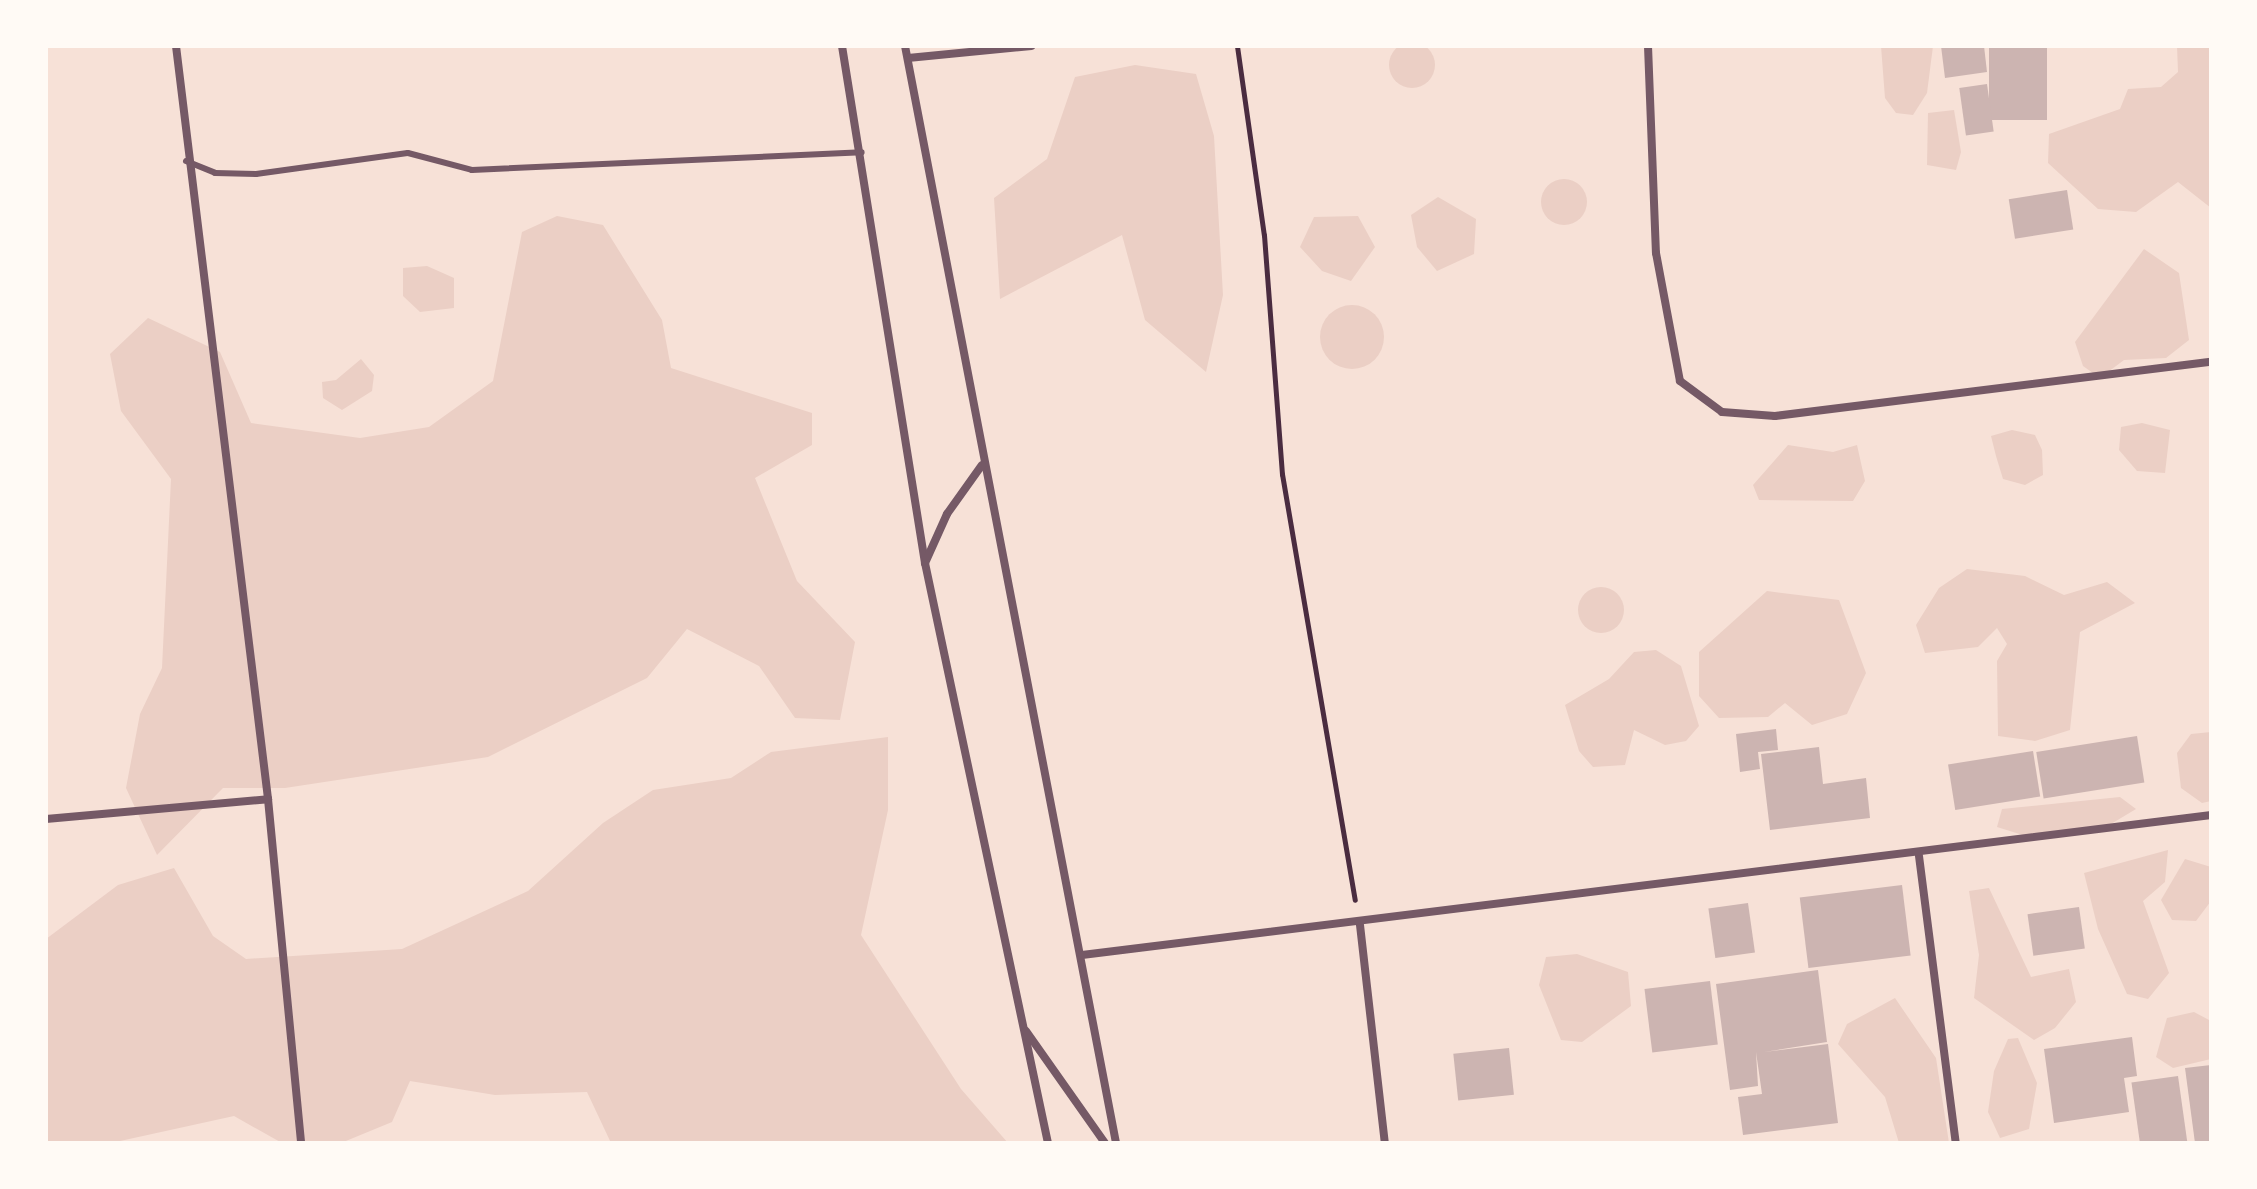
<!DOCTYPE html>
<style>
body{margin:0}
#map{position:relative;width:2257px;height:1189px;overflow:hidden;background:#f7e1d7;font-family:Arial,sans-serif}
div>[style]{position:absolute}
.green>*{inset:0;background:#ebcfc5}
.round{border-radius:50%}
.building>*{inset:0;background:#ccb4b1;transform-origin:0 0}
.path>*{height:5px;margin:-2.5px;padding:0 2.5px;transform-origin:2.5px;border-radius:2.5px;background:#4a2c40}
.service>*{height:6px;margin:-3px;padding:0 3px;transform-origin:3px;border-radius:3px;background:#755966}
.minor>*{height:8px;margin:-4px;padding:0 4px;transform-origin:4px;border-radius:4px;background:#755966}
span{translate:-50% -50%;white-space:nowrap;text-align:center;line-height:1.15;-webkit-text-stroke:8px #fffaf5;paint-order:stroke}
.frame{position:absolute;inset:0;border:48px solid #fffaf5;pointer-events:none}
</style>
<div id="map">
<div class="green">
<i class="round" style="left:1389px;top:42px;width:46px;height:46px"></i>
<i style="clip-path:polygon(1881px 46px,1933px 46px,1927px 93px,1913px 115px,1896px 113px,1885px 98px)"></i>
<i style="clip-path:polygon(2177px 46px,2211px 46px,2211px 208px,2178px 182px,2136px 212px,2098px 209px,2048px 163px,2049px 134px,2120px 109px,2128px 89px,2161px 87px,2178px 72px)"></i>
<i style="clip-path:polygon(1135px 65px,1196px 74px,1214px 136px,1223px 295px,1206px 372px,1145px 320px,1122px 235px,1000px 299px,994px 198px,1047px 159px,1075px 77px)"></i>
<i style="clip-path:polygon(1954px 110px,1961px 152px,1956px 170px,1927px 165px,1928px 113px)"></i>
<i class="round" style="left:1541px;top:179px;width:46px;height:46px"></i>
<i style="clip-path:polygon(1438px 197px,1476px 219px,1474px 254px,1437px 271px,1417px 247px,1411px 215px)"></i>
<i style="clip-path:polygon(557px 216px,603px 225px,662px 320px,671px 368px,812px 413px,812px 445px,755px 478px,797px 581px,855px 642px,840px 720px,795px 718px,759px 666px,687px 629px,647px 678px,488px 757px,285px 788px,223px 788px,157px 855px,126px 788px,140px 714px,162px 668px,171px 479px,121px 411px,110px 354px,148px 318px,220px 352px,251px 423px,360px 438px,429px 427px,493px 381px,522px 232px)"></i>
<i style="clip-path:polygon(1358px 216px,1375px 247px,1351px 281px,1322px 271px,1300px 247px,1314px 217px)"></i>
<i style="clip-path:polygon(2144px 249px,2179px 273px,2189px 340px,2166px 358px,2124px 360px,2100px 378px,2083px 366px,2075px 342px)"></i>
<i style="clip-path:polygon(427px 266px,454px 278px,454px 308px,420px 312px,403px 296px,403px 268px)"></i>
<i class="round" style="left:1320px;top:305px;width:64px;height:64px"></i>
<i style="clip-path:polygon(361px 359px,374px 375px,372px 391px,342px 410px,323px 398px,322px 382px,336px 380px)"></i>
<i style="clip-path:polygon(2142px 423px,2170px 430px,2165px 473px,2137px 471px,2119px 450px,2121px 427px)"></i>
<i style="clip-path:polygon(2012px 430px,2035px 435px,2042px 450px,2043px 475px,2025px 485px,2003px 479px,1996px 456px,1991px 436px)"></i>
<i style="clip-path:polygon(1788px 445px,1833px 452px,1857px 445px,1865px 481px,1853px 501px,1759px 500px,1753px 485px)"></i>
<i style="clip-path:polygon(1967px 569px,2025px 576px,2064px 595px,2107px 582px,2135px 603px,2080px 632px,2070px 730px,2035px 741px,1998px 736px,1997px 661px,2007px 644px,1997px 628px,1978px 647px,1925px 653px,1916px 625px,1939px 588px)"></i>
<i class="round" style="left:1578px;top:587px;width:46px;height:46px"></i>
<i style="clip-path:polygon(1767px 591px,1839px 600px,1866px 673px,1847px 714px,1812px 725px,1785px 703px,1768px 717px,1719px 718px,1699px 696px,1699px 652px)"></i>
<i style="clip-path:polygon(1656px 650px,1681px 666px,1699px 726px,1686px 741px,1665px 745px,1634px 730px,1625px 765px,1593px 767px,1579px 751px,1565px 705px,1609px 679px,1634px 652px)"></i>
<i style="clip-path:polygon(2211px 732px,2211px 801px,2202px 803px,2181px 788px,2177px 753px,2191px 734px)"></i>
<i style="clip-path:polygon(888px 737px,888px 810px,861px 935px,961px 1089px,1008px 1143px,611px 1143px,587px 1092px,495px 1095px,410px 1081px,392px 1122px,341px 1143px,282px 1143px,234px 1116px,111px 1143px,46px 1143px,46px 939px,118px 885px,174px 868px,213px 936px,246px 959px,402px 949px,528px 891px,603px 823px,653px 790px,731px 778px,771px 752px)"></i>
<i style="clip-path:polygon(2120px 797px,2136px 809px,2106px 827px,2029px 837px,1997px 827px,2002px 809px)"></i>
<i style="clip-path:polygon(2168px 850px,2165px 882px,2143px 901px,2169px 973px,2148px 999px,2127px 994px,2098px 929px,2084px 873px)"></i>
<i style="clip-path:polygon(2185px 859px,2211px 867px,2211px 901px,2196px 921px,2172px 920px,2161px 900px)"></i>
<i style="clip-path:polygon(1989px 888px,2031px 977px,2069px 969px,2076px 1002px,2055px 1028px,2034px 1040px,1974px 998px,1979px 955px,1969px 891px)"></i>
<i style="clip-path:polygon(1577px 954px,1628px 972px,1631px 1006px,1582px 1042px,1561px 1040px,1539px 985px,1546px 957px)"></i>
<i style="clip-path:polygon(1895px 998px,1936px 1058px,1949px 1143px,1899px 1143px,1885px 1097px,1838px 1044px,1847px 1024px)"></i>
<i style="clip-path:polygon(2194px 1012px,2211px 1021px,2211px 1059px,2173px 1068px,2156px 1057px,2167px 1018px)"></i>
<i style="clip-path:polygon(2018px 1038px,2037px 1083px,2029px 1129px,2000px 1138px,1988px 1112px,1994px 1071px,2008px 1039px)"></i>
</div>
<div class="building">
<i style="clip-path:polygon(1941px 46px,1984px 46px,1987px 72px,1945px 78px)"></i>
<i style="left:1989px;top:46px;width:58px;height:74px"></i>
<i style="left:1987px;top:84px;width:48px;height:28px;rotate:82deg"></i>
<i style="left:2067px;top:190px;width:40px;height:59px;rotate:81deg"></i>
<i style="clip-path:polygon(1776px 729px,1778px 750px,1758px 752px,1760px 769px,1740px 772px,1736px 734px)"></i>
<i style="left:2137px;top:736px;width:47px;height:102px;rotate:81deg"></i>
<i style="clip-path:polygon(1819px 747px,1823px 784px,1866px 778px,1870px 818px,1770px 830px,1761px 754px)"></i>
<i style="left:2033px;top:751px;width:46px;height:86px;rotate:81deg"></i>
<i style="left:1902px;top:885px;width:71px;height:103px;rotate:83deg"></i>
<i style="left:1748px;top:903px;width:50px;height:40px;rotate:82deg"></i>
<i style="left:2079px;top:907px;width:42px;height:52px;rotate:82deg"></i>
<i style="clip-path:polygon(1818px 970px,1827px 1042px,1764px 1052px,1828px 1044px,1838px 1123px,1743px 1135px,1738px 1097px,1762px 1094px,1756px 1052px,1758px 1086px,1730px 1090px,1716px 984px)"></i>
<i style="left:1710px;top:981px;width:64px;height:66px;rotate:83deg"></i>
<i style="clip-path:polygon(2132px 1037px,2137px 1076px,2124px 1078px,2129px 1112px,2054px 1123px,2044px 1049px)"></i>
<i style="left:1509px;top:1048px;width:47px;height:56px;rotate:84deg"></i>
<i style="clip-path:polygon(2211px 1065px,2211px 1143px,2195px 1143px,2185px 1068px)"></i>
<i style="left:2178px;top:1076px;width:68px;height:47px;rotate:82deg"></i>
</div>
<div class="path">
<i style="left:1237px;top:46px;width:191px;rotate:81.9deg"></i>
<i style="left:1264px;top:235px;width:240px;rotate:85.7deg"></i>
<i style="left:1282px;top:474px;width:432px;rotate:80.3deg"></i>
</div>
<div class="service">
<i style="left:186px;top:161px;width:31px;rotate:22deg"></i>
<i style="left:215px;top:173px;width:41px;rotate:1.4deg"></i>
<i style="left:256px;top:174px;width:153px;rotate:-7.9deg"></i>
<i style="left:408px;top:153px;width:66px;rotate:14.9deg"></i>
<i style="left:472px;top:170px;width:390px;rotate:-2.6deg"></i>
</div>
<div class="minor">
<i style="left:176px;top:46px;width:759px;rotate:83.03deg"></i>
<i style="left:268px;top:799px;width:346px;rotate:84.5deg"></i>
<i style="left:842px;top:46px;width:524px;rotate:80.88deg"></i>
<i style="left:925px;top:563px;width:593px;rotate:78.03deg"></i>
<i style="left:905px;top:46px;width:1117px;rotate:79.11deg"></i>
<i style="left:1648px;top:46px;width:207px;rotate:87.8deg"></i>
<i style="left:1656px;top:253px;width:130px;rotate:79.4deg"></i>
<i style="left:1680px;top:381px;width:52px;rotate:36.4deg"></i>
<i style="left:1722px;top:412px;width:53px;rotate:4.3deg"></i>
<i style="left:1775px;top:416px;width:439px;rotate:-7.1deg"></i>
<i style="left:908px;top:58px;width:124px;rotate:-5.6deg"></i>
<i style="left:925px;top:563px;width:54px;rotate:-65.8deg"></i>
<i style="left:947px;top:514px;width:60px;rotate:-54.5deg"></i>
<i style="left:46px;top:819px;width:223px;rotate:-5.1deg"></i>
<i style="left:1919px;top:856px;width:289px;rotate:82.7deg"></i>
<i style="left:1360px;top:925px;width:219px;rotate:83.5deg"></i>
<i style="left:1082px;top:955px;width:1138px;rotate:-7.07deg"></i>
<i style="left:1026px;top:1031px;width:137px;rotate:54.8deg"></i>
</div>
<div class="frame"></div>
</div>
